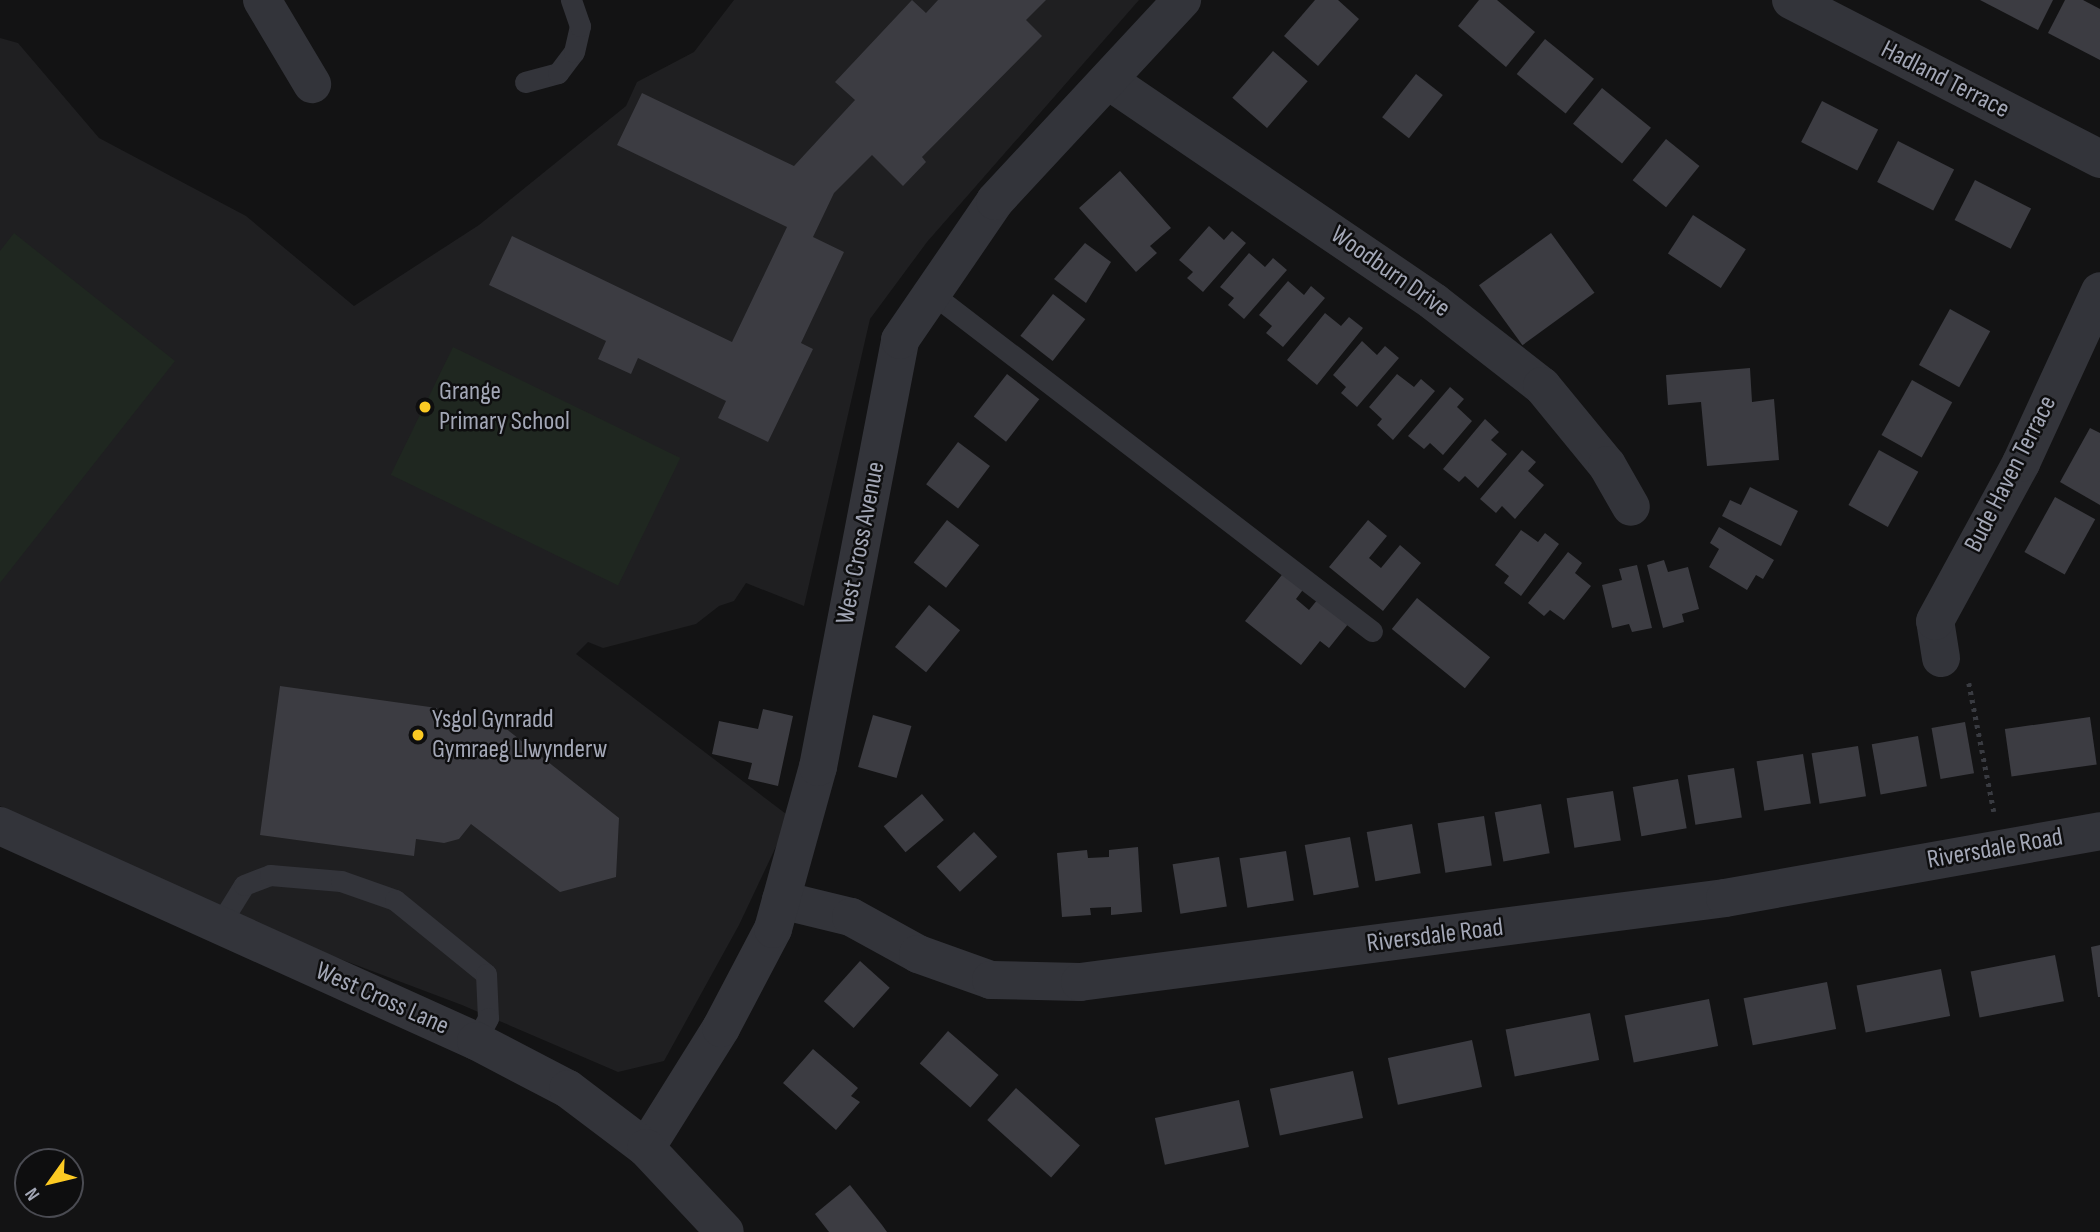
<!DOCTYPE html>
<style>
body{margin:0}
#map{position:relative;width:2100px;height:1232px;overflow:hidden;background:#131314;font-family:"Sofia Sans Condensed",sans-serif}
div>[style]{position:absolute}
.built>*{inset:0;background:#1f1f21}
.green>*{inset:0;background:#1f2720;transform-origin:0 0}
.building>*{inset:0;background:#3c3c42;transform-origin:0 0}
.path>*{height:4.5px;margin-top:-2.25px;transform-origin:0;background:repeating-linear-gradient(90deg,#393b41 0 3.5px,transparent 0 8.5px)}
.service>*{height:21px;margin:-10.5px;padding:0 10.5px;transform-origin:10.5px;border-radius:10.5px;background:#33343a}
.minor>*{height:38px;margin:-19px;padding:0 19px;transform-origin:19px;border-radius:19px;background:#33343a}
.tertiary>*{height:38px;margin:-19px;padding:0 19px;transform-origin:19px;border-radius:19px;background:#33343a}
.dots>*{width:19px;height:19px;translate:-50% -50%;box-sizing:border-box;border:4px solid #0e0e0f;border-radius:50%}
span{translate:-50% -50%;white-space:nowrap;text-align:center;line-height:1.15;-webkit-text-stroke:5px #0e0e0f;paint-order:stroke}
.street-label{font-size:26px;color:#a3a7b6}
.poi-label{font-size:26px;color:#a3a7b6}
.left{translate:0 -50%;text-align:left}
.north{position:absolute;left:14px;top:1148px;width:70px;height:70px;box-sizing:border-box;background:#0e0e0f;border:2px solid #4a4b52;border-radius:50%;rotate:236deg;font-size:19px;font-weight:700;line-height:28px;text-align:center;color:#a3a7b6}
.north::after{content:'';display:block;margin:auto;width:24px;height:32px;background:#fcca23;clip-path:polygon(50% 0,100% 100%,50% 72%,0 100%)}
</style>
<div id="map">
<div class="built">
<i style="clip-path:polygon(734px 0,1139px 0,927px 242px,870px 319px,804px 606px,746px 583px,734px 601px,719px 606px,696px 624px,603px 648px,588px 642px,576px 654px,790px 817px,739px 925px,664px 1061px,618px 1072px,462px 1005px,197px 905px,42px 834px,0 806px,0 38px,18px 43px,99px 138px,246px 216px,354px 306px,479px 225px,626px 106px,637px 82px,694px 52px)"></i>
</div>
<div class="green">
<i style="clip-path:polygon(14px 233px,175px 361px,0 583px,0 251px)"></i>
<i style="left:453px;top:347px;width:253px;height:142px;rotate:26deg"></i>
</div>
<div class="building">
<i style="clip-path:polygon(912px 0,926px 13px,938px 0,1046px 0,1026px 20px,1042px 36px,922px 157px,926px 162px,903px 186px,872px 155px,834px 193px,813px 237px,844px 252px,801px 343px,813px 349px,768px 442px,718px 418px,726px 401px,638px 358px,631px 374px,598px 359px,606px 341px,489px 285px,512px 236px,732px 342px,787px 227px,617px 145px,642px 93px,794px 166px,855px 100px,835px 82px)"></i>
<i style="clip-path:polygon(1315px 0,1338px 0,1359px 19px,1318px 66px,1284px 36px)"></i>
<i style="clip-path:polygon(1479px 0,1497px 0,1535px 32px,1506px 67px,1458px 26px)"></i>
<i style="clip-path:polygon(1980px 0,2053px 0,2038px 30px)"></i>
<i style="clip-path:polygon(2065px 0,2083px 0,2100px 9px,2100px 60px,2048px 33px)"></i>
<i style="left:1545px;top:39px;width:63px;height:45px;rotate:39deg"></i>
<i style="left:1273px;top:51px;width:46px;height:62px;rotate:41deg"></i>
<i style="left:1416px;top:74px;width:34px;height:55px;rotate:38deg"></i>
<i style="left:1602px;top:88px;width:63px;height:46px;rotate:39deg"></i>
<i style="left:1822px;top:101px;width:63px;height:46px;rotate:27deg"></i>
<i style="left:1666px;top:139px;width:43px;height:53px;rotate:39deg"></i>
<i style="left:1898px;top:141px;width:63px;height:46px;rotate:27deg"></i>
<i style="clip-path:polygon(1120px 171px,1171px 228px,1150px 246px,1157px 253px,1136px 272px,1079px 208px)"></i>
<i style="left:1975px;top:180px;width:63px;height:45px;rotate:27deg"></i>
<i style="left:1693px;top:215px;width:63px;height:46px;rotate:33deg"></i>
<i style="clip-path:polygon(1209px 226px,1224px 240px,1232px 231px,1246px 243px,1203px 292px,1187px 278px,1193px 272px,1179px 260px)"></i>
<i style="left:1551px;top:233px;width:74px;height:89px;rotate:54deg"></i>
<i style="clip-path:polygon(1085px 243px,1111px 262px,1086px 303px,1054px 279px)"></i>
<i style="clip-path:polygon(1249px 253px,1265px 267px,1273px 258px,1287px 270px,1244px 319px,1228px 305px,1234px 298px,1220px 287px)"></i>
<i style="clip-path:polygon(1288px 281px,1304px 295px,1311px 286px,1325px 298px,1283px 347px,1266px 333px,1272px 326px,1259px 315px)"></i>
<i style="left:1053px;top:294px;width:41px;height:53px;rotate:38deg"></i>
<i style="left:1950px;top:309px;width:46px;height:64px;rotate:29deg"></i>
<i style="clip-path:polygon(1325px 313px,1341px 326px,1349px 317px,1363px 328px,1317px 385px,1287px 360px)"></i>
<i style="clip-path:polygon(1362px 341px,1377px 355px,1385px 346px,1399px 358px,1357px 407px,1341px 393px,1346px 387px,1333px 375px)"></i>
<i style="clip-path:polygon(1750px 368px,1752px 402px,1774px 399px,1779px 460px,1707px 466px,1701px 402px,1668px 405px,1666px 375px)"></i>
<i style="left:1007px;top:374px;width:41px;height:54px;rotate:38deg"></i>
<i style="clip-path:polygon(1397px 374px,1414px 387px,1421px 379px,1435px 391px,1393px 440px,1377px 425px,1382px 419px,1369px 407px)"></i>
<i style="left:1912px;top:380px;width:46px;height:63px;rotate:29deg"></i>
<i style="clip-path:polygon(1450px 387px,1464px 399px,1457px 407px,1472px 421px,1443px 455px,1430px 443px,1424px 449px,1408px 436px)"></i>
<i style="clip-path:polygon(1485px 419px,1499px 432px,1491px 440px,1507px 454px,1478px 488px,1465px 476px,1459px 482px,1443px 469px)"></i>
<i style="clip-path:polygon(2090px 428px,2100px 433px,2100px 505px,2060px 482px)"></i>
<i style="left:958px;top:442px;width:40px;height:53px;rotate:37deg"></i>
<i style="clip-path:polygon(1522px 450px,1536px 462px,1528px 471px,1544px 485px,1515px 519px,1502px 506px,1496px 513px,1480px 499px)"></i>
<i style="left:1879px;top:450px;width:45px;height:63px;rotate:29deg"></i>
<i style="clip-path:polygon(1750px 487px,1798px 511px,1781px 546px,1722px 516px,1730px 500px,1741px 505px)"></i>
<i style="left:2055px;top:497px;width:46px;height:63px;rotate:29deg"></i>
<i style="left:947px;top:520px;width:41px;height:54px;rotate:38deg"></i>
<i style="clip-path:polygon(1368px 520px,1387px 536px,1369px 558px,1381px 568px,1400px 545px,1421px 563px,1383px 611px,1329px 567px)"></i>
<i style="clip-path:polygon(1719px 527px,1774px 560px,1763px 579px,1756px 575px,1747px 590px,1709px 567px,1719px 549px,1710px 543px)"></i>
<i style="clip-path:polygon(1521px 530px,1538px 542px,1545px 533px,1559px 544px,1521px 596px,1504px 583px,1509px 576px,1495px 565px)"></i>
<i style="clip-path:polygon(1568px 552px,1582px 563px,1575px 573px,1591px 586px,1564px 620px,1550px 610px,1544px 616px,1528px 603px)"></i>
<i style="clip-path:polygon(1664px 560px,1668px 572px,1688px 567px,1699px 609px,1682px 614px,1684px 622px,1663px 628px,1647px 565px)"></i>
<i style="clip-path:polygon(1637px 565px,1652px 628px,1632px 632px,1629px 624px,1612px 628px,1602px 585px,1622px 580px,1619px 569px)"></i>
<i style="clip-path:polygon(1285px 571px,1305px 587px,1296px 599px,1309px 610px,1318px 599px,1349px 623px,1329px 648px,1320px 641px,1301px 665px,1245px 621px)"></i>
<i style="left:1417px;top:598px;width:94px;height:40px;rotate:39deg"></i>
<i style="left:929px;top:605px;width:40px;height:54px;rotate:39deg"></i>
<i style="clip-path:polygon(280px 686px,437px 708px,436px 716px,472px 721px,481px 728px,490px 716px,619px 818px,616px 877px,560px 892px,471px 824px,459px 839px,444px 843px,416px 839px,414px 856px,260px 835px)"></i>
<i style="clip-path:polygon(763px 709px,793px 716px,778px 786px,748px 779px,752px 763px,712px 754px,719px 721px,758px 729px)"></i>
<i style="left:873px;top:715px;width:40px;height:54px;rotate:16deg"></i>
<i style="left:2090px;top:717px;width:48px;height:86px;rotate:82deg"></i>
<i style="left:1965px;top:722px;width:52px;height:34px;rotate:80deg"></i>
<i style="left:1918px;top:736px;width:51px;height:47px;rotate:80deg"></i>
<i style="left:1858px;top:746px;width:51px;height:47px;rotate:81deg"></i>
<i style="left:1803px;top:754px;width:50px;height:47px;rotate:81deg"></i>
<i style="left:1734px;top:768px;width:50px;height:47px;rotate:81deg"></i>
<i style="left:1678px;top:779px;width:50px;height:46px;rotate:80deg"></i>
<i style="left:1613px;top:791px;width:50px;height:47px;rotate:81deg"></i>
<i style="left:922px;top:794px;width:34px;height:50px;rotate:50deg"></i>
<i style="left:1541px;top:804px;width:50px;height:47px;rotate:80deg"></i>
<i style="left:1484px;top:816px;width:50px;height:47px;rotate:81deg"></i>
<i style="left:1412px;top:824px;width:50px;height:46px;rotate:80deg"></i>
<i style="left:974px;top:832px;width:34px;height:51px;rotate:47deg"></i>
<i style="left:1350px;top:837px;width:51px;height:46px;rotate:80deg"></i>
<i style="clip-path:polygon(1138px 847px,1142px 912px,1111px 915px,1111px 907px,1090px 908px,1091px 915px,1062px 917px,1057px 853px,1087px 850px,1088px 858px,1109px 857px,1109px 850px)"></i>
<i style="left:1286px;top:851px;width:50px;height:47px;rotate:81deg"></i>
<i style="left:1219px;top:857px;width:50px;height:47px;rotate:81deg"></i>
<i style="clip-path:polygon(2100px 945px,2100px 997px,2098px 997px,2091px 947px)"></i>
<i style="left:2055px;top:955px;width:47px;height:86px;rotate:79deg"></i>
<i style="left:860px;top:961px;width:40px;height:54px;rotate:42deg"></i>
<i style="left:1941px;top:969px;width:48px;height:86px;rotate:79deg"></i>
<i style="left:1827px;top:982px;width:48px;height:85px;rotate:79deg"></i>
<i style="left:1709px;top:999px;width:48px;height:86px;rotate:79deg"></i>
<i style="left:1590px;top:1013px;width:48px;height:86px;rotate:79deg"></i>
<i style="left:948px;top:1031px;width:67px;height:43px;rotate:41deg"></i>
<i style="left:1472px;top:1040px;width:48px;height:86px;rotate:78deg"></i>
<i style="clip-path:polygon(813px 1049px,858px 1088px,851px 1096px,860px 1102px,836px 1130px,783px 1083px)"></i>
<i style="left:1353px;top:1071px;width:48px;height:85px;rotate:78deg"></i>
<i style="left:1016px;top:1088px;width:86px;height:43px;rotate:42deg"></i>
<i style="left:1239px;top:1100px;width:48px;height:86px;rotate:78deg"></i>
<i style="clip-path:polygon(850px 1185px,882px 1225px,887px 1232px,829px 1232px,815px 1214px)"></i>
</div>
<div class="path">
<i style="left:1969px;top:683px;width:131px;rotate:79deg"></i>
</div>
<div class="service">
<i style="left:525px;top:82px;width:34px;rotate:-15deg"></i>
<i style="left:558px;top:73px;width:26px;rotate:-53deg"></i>
<i style="left:574px;top:52px;width:27px;rotate:-77deg"></i>
<i style="left:580px;top:26px;width:28px;rotate:-109deg"></i>
<i style="left:930px;top:292px;width:557px;rotate:37.49deg"></i>
<i style="left:218px;top:927px;width:49px;rotate:-58.2deg"></i>
<i style="left:244px;top:885px;width:28px;rotate:-21deg"></i>
<i style="left:270px;top:875px;width:71px;rotate:4.8deg"></i>
<i style="left:341px;top:881px;width:57px;rotate:19.4deg"></i>
<i style="left:395px;top:900px;width:117px;rotate:39.1deg"></i>
<i style="left:486px;top:974px;width:44px;rotate:87.4deg"></i>
<i style="left:488px;top:1018px;width:26px;rotate:118deg"></i>
</div>
<div class="minor">
<i style="left:262px;top:0;width:98px;rotate:59.2deg"></i>
<i style="left:1791px;top:0;width:348px;rotate:27.2deg"></i>
<i style="left:1109px;top:81px;width:393px;rotate:34.2deg"></i>
<i style="left:1434px;top:302px;width:137px;rotate:37.9deg"></i>
<i style="left:1542px;top:386px;width:102px;rotate:50.6deg"></i>
<i style="left:1607px;top:465px;width:48px;rotate:60.3deg"></i>
<i style="left:1941px;top:658px;width:37px;rotate:-99deg"></i>
<i style="left:1935px;top:621px;width:180px;rotate:-61.4deg"></i>
<i style="left:2021px;top:463px;width:189px;rotate:-65.3deg"></i>
<i style="left:781px;top:900px;width:72px;rotate:13.7deg"></i>
<i style="left:851px;top:917px;width:77px;rotate:28.9deg"></i>
<i style="left:918px;top:954px;width:77px;rotate:19.6deg"></i>
<i style="left:991px;top:980px;width:89px;rotate:1.3deg"></i>
<i style="left:1080px;top:982px;width:650px;rotate:-7.42deg"></i>
<i style="left:1725px;top:898px;width:381px;rotate:-10.1deg"></i>
<i style="left:646px;top:1148px;width:142px;rotate:-58deg"></i>
<i style="left:721px;top:1028px;width:112px;rotate:-62.3deg"></i>
<i style="left:773px;top:929px;width:168px;rotate:-74.5deg"></i>
<i style="left:818px;top:767px;width:435px;rotate:-79.1deg"></i>
<i style="left:900px;top:340px;width:168px;rotate:-55.6deg"></i>
<i style="left:995px;top:201px;width:275px;rotate:-47.1deg"></i>
</div>
<div class="tertiary">
<i style="left:0;top:826px;width:522px;rotate:24.31deg"></i>
<i style="left:476px;top:1041px;width:104px;rotate:27.6deg"></i>
<i style="left:568px;top:1089px;width:98px;rotate:37.1deg"></i>
<i style="left:646px;top:1148px;width:115px;rotate:46.8deg"></i>
</div>
<div class="dots">
<i style="left:425px;top:407px;background:#fcca23"></i>
<i style="left:418px;top:735px;background:#fcca23"></i>
</div>
<div class="street-label">
<span style="left:1945px;top:80px;rotate:27deg">Hadland Terrace</span>
<span style="left:1390px;top:272px;rotate:35deg">Woodburn Drive</span>
<span style="left:2011px;top:474px;rotate:-63deg">Bude Haven Terrace</span>
<span style="left:861px;top:543px;rotate:-79deg">West Cross Avenue</span>
<span style="left:1995px;top:849px;rotate:-10deg">Riversdale Road</span>
<span style="left:1435px;top:936px;rotate:-7deg">Riversdale Road</span>
<span style="left:382px;top:999px;rotate:24deg">West Cross Lane</span>
</div>
<div class="poi-label">
<span class="left" style="left:439px;top:407px">Grange<br>Primary School</span>
<span class="left" style="left:432px;top:735px">Ysgol Gynradd<br>Gymraeg Llwynderw</span>
</div>
<div class="north">N</div>
</div>
